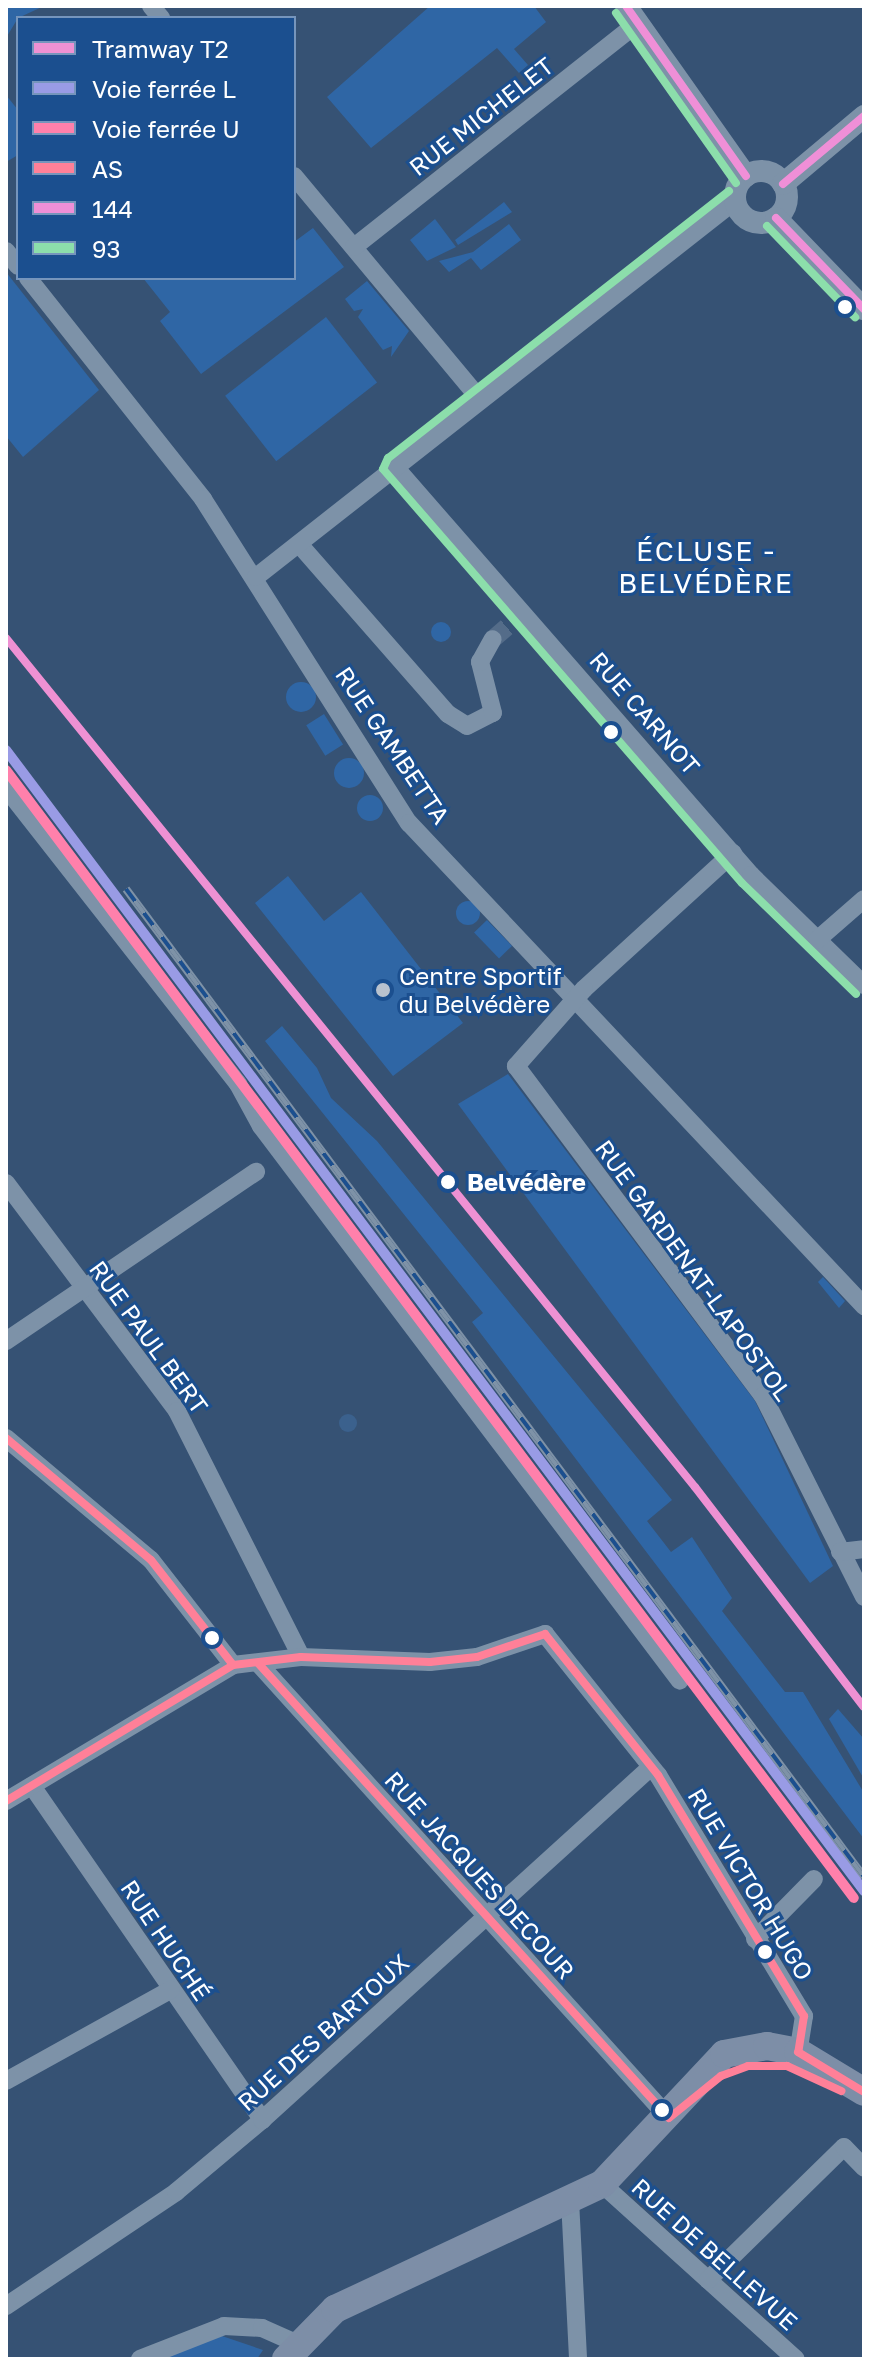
<!DOCTYPE html>
<meta charset="utf-8">
<style>
body{margin:0}
#map{position:relative;width:870px;height:2365px;overflow:hidden;background:#365274;font-family:"Golos Text",sans-serif}
div>[style]{position:absolute}
.green>*{inset:0;background:#2f66a5;transform-origin:0 0}
.round{border-radius:50%}
.water>*{inset:0;background:#3b618d}
.minor-tunnel>*{height:18px;margin-top:-9px;transform-origin:0;background:repeating-linear-gradient(90deg,#546c89 0 18px,transparent 0 27px)}
.minor>*{height:18px;margin:-9px;padding:0 9px;transform-origin:9px;border-radius:9px;background:#7d92a8}
.tertiary>*{height:22px;margin:-11px;padding:0 11px;transform-origin:11px;border-radius:11px;background:#7d92a8}
.tertiary>.ring{margin:-11px;padding:0;box-sizing:content-box;background:none;border:22px solid #7d92a8;border-radius:50%}
.primary>*{height:28px;margin:-14px;padding:0 14px;transform-origin:14px;border-radius:14px;background:#7d8ea7}
.rail>*{height:8px;margin-top:-4px;transform-origin:0;background:repeating-linear-gradient(90deg,#1b4f8f 0 15px,#7e92a7 0 30px);box-sizing:border-box;border-block:2px solid #7e92a7}
.bus-1>*{height:8px;margin:-4px;padding:0 4px;transform-origin:4px;border-radius:4px;background:#ff8098}
.bus-2>*{height:8px;margin:-4px;padding:0 4px;transform-origin:4px;border-radius:4px;background:#ef8fd7}
.bus-3>*{height:8px;margin:-4px;padding:0 4px;transform-origin:4px;border-radius:4px;background:#8cdeab}
.rail-1>*{height:10px;margin:-5px;padding:0 5px;transform-origin:5px;border-radius:5px;background:#999be5}
.rail-2>*{height:10px;margin:-5px;padding:0 5px;transform-origin:5px;border-radius:5px;background:#ff80ab}
.tram-1>*{height:8px;margin:-4px;padding:0 4px;transform-origin:4px;border-radius:4px;background:#ee91d3}
.dots>*{width:22px;height:22px;translate:-50% -50%;box-sizing:border-box;border:4px solid #1b4f8f;border-radius:50%}
span{translate:-50% -50%;white-space:nowrap;text-align:center;line-height:1.15;-webkit-text-stroke:6px #1b4f8f;paint-order:stroke}
.street-label{font-size:24px;color:#fff}
.poi-label{font-size:24px;color:#fff}
.left{translate:0 -50%;text-align:left}
.stop-label{font-size:24px;color:#fff;font-weight:700}
.quarter-label{font-size:28px;color:#fff;letter-spacing:2px}
.frame{position:absolute;inset:0;border:8px solid #fff;pointer-events:none}
.legend{position:absolute;left:16px;top:16px;width:280px;height:264px;box-sizing:border-box;background:#1b4f8f;border:2px solid #7695bc;margin:0;padding:10px 14px;list-style:none;font-size:24px;color:#fff}
.legend li{display:flex;align-items:center;gap:16px;height:40px}
.legend b{width:40px;border:2px solid #7695bc}
</style>
<div id="map">
<div class="green">
<i style="clip-path:polygon(6px 6px,44px 6px,18px 18px,6px 38px)"></i>
<i style="clip-path:polygon(430px 6px,534px 6px,546px 22px,514px 49px,528px 65px,519px 73px,497px 48px,371px 148px,327px 97px)"></i>
<i style="clip-path:polygon(6px 95px,18px 110px,18px 155px,6px 162px)"></i>
<i style="clip-path:polygon(504px 202px,512px 212px,458px 245px,455px 240px)"></i>
<i style="clip-path:polygon(435px 219px,456px 247px,427px 261px,410px 240px)"></i>
<i style="clip-path:polygon(509px 224px,521px 240px,481px 270px,471px 258px,449px 272px,439px 261px,473px 252px)"></i>
<i style="clip-path:polygon(313px 228px,344px 267px,201px 374px,160px 321px,170px 312px,143px 278px,294px 278px,294px 242px)"></i>
<i style="clip-path:polygon(6px 272px,99px 390px,23px 457px,6px 436px)"></i>
<i style="clip-path:polygon(367px 281px,409px 331px,391px 357px,392px 346px,383px 350px,358px 317px,363px 309px,354px 311px,345px 299px)"></i>
<i style="left:326px;top:317px;width:83px;height:128px;rotate:52deg"></i>
<i class="round" style="left:431px;top:622px;width:20px;height:20px"></i>
<i class="round" style="left:286px;top:682px;width:30px;height:30px"></i>
<i style="left:324px;top:714px;width:36px;height:21px;rotate:58deg"></i>
<i class="round" style="left:334px;top:758px;width:30px;height:30px"></i>
<i class="round" style="left:357px;top:795px;width:26px;height:26px"></i>
<i style="clip-path:polygon(288px 876px,324px 921px,361px 892px,463px 1023px,393px 1076px,255px 903px)"></i>
<i class="round" style="left:456px;top:901px;width:24px;height:24px"></i>
<i style="left:487px;top:920px;width:36px;height:18px;rotate:46deg"></i>
<i style="clip-path:polygon(282px 1026px,317px 1068px,331px 1098px,377px 1141px,672px 1500px,647px 1521px,671px 1552px,692px 1537px,732px 1598px,722px 1611px,785px 1692px,803px 1692px,864px 1793px,864px 1839px,472px 1322px,483px 1313px,265px 1041px)"></i>
<i style="clip-path:polygon(508px 1074px,755px 1401px,833px 1566px,810px 1583px,458px 1104px)"></i>
<i style="clip-path:polygon(823px 1277px,845px 1301px,839px 1308px,818px 1282px)"></i>
<i style="clip-path:polygon(838px 1709px,864px 1739px,864px 1779px,829px 1719px)"></i>
<i style="clip-path:polygon(222px 2336px,263px 2350px,257px 2359px,157px 2359px)"></i>
</div>
<div class="water">
<i class="round" style="left:339px;top:1414px;width:18px;height:18px"></i>
</div>
<div class="minor-tunnel">
<i style="left:493px;top:639px;width:21px;rotate:-41deg"></i>
</div>
<div class="minor">
<i style="left:151px;top:6px;width:16px;rotate:50deg"></i>
<i style="left:294px;top:176px;width:290px;rotate:50.2deg"></i>
<i style="left:354px;top:247px;width:362px;rotate:-38.3deg"></i>
<i style="left:6px;top:251px;width:19px;rotate:51deg"></i>
<i style="left:28px;top:278px;width:282px;rotate:51.6deg"></i>
<i style="left:203px;top:499px;width:384px;rotate:57.6deg"></i>
<i style="left:409px;top:823px;width:664px;rotate:46.71deg"></i>
<i style="left:395px;top:467px;width:541px;rotate:48.89deg"></i>
<i style="left:751px;top:875px;width:158px;rotate:44.2deg"></i>
<i style="left:299px;top:544px;width:226px;rotate:48.8deg"></i>
<i style="left:448px;top:714px;width:22px;rotate:32deg"></i>
<i style="left:467px;top:726px;width:29px;rotate:-27deg"></i>
<i style="left:493px;top:713px;width:53px;rotate:-104.3deg"></i>
<i style="left:480px;top:662px;width:26px;rotate:-61deg"></i>
<i style="left:256px;top:577px;width:610px;rotate:-38.15deg"></i>
<i style="left:6px;top:788px;width:376px;rotate:51.9deg"></i>
<i style="left:238px;top:1084px;width:48px;rotate:61.3deg"></i>
<i style="left:261px;top:1126px;width:695px;rotate:52.95deg"></i>
<i style="left:733px;top:853px;width:202px;rotate:137.6deg"></i>
<i style="left:584px;top:989px;width:103px;rotate:131.4deg"></i>
<i style="left:516px;top:1066px;width:412px;rotate:53.2deg"></i>
<i style="left:763px;top:1396px;width:225px;rotate:63.3deg"></i>
<i style="left:817px;top:940px;width:62px;rotate:-41.1deg"></i>
<i style="left:6px;top:1183px;width:285px;rotate:53.1deg"></i>
<i style="left:177px;top:1411px;width:275px;rotate:63.2deg"></i>
<i style="left:6px;top:1341px;width:302px;rotate:-34.1deg"></i>
<i style="left:6px;top:1438px;width:189px;rotate:40.1deg"></i>
<i style="left:151px;top:1560px;width:133px;rotate:52deg"></i>
<i style="left:840px;top:1552px;width:24px;rotate:-7deg"></i>
<i style="left:258px;top:1663px;width:613px;rotate:47.91deg"></i>
<i style="left:32px;top:1786px;width:406px;rotate:55.4deg"></i>
<i style="left:6px;top:1801px;width:265px;rotate:-30.9deg"></i>
<i style="left:233px;top:1665px;width:68px;rotate:-6.7deg"></i>
<i style="left:301px;top:1657px;width:129px;rotate:2.2deg"></i>
<i style="left:430px;top:1662px;width:47px;rotate:-6.1deg"></i>
<i style="left:477px;top:1657px;width:72px;rotate:-18.7deg"></i>
<i style="left:545px;top:1634px;width:181px;rotate:51.3deg"></i>
<i style="left:658px;top:1775px;width:282px;rotate:58.8deg"></i>
<i style="left:804px;top:2016px;width:36px;rotate:99deg"></i>
<i style="left:755px;top:1939px;width:84px;rotate:-45.5deg"></i>
<i style="left:6px;top:2081px;width:188px;rotate:-29deg"></i>
<i style="left:602px;top:2184px;width:261px;rotate:42.1deg"></i>
<i style="left:570px;top:2200px;width:159px;rotate:87.1deg"></i>
<i style="left:708px;top:2280px;width:190px;rotate:-44.4deg"></i>
<i style="left:844px;top:2147px;width:29px;rotate:46deg"></i>
<i style="left:6px;top:2306px;width:205px;rotate:-33.8deg"></i>
<i style="left:176px;top:2192px;width:112px;rotate:-39.9deg"></i>
<i style="left:262px;top:2120px;width:525px;rotate:-42.22deg"></i>
<i style="left:140px;top:2359px;width:90px;rotate:-21.4deg"></i>
<i style="left:224px;top:2326px;width:38px;rotate:3deg"></i>
<i style="left:262px;top:2328px;width:37px;rotate:24deg"></i>
</div>
<div class="tertiary">
<i style="left:626px;top:6px;width:208px;rotate:54.8deg"></i>
<i class="ring" style="left:735px;top:171px;width:30px;height:30px"></i>
<i style="left:783px;top:184px;width:106px;rotate:-40deg"></i>
<i style="left:776px;top:218px;width:127px;rotate:46deg"></i>
</div>
<div class="primary">
<i style="left:286px;top:2359px;width:70px;rotate:-45.6deg"></i>
<i style="left:335px;top:2309px;width:295px;rotate:-25.1deg"></i>
<i style="left:602px;top:2184px;width:178px;rotate:-46.8deg"></i>
<i style="left:724px;top:2054px;width:44px;rotate:-10.5deg"></i>
<i style="left:767px;top:2046px;width:32px;rotate:11deg"></i>
<i style="left:798px;top:2052px;width:77px;rotate:31.2deg"></i>
</div>
<div class="rail">
<i style="left:126px;top:889px;width:1233px;rotate:53.24deg"></i>
</div>
<div class="bus-1">
<i style="left:6px;top:1438px;width:189px;rotate:40.1deg"></i>
<i style="left:151px;top:1560px;width:133px;rotate:52deg"></i>
<i style="left:258px;top:1663px;width:613px;rotate:47.91deg"></i>
<i style="left:669px;top:2118px;width:67px;rotate:-38.9deg"></i>
<i style="left:721px;top:2076px;width:29px;rotate:-20deg"></i>
<i style="left:748px;top:2066px;width:39px"></i>
<i style="left:787px;top:2066px;width:60px;rotate:24.8deg"></i>
<i style="left:6px;top:1801px;width:265px;rotate:-30.9deg"></i>
<i style="left:233px;top:1665px;width:68px;rotate:-6.7deg"></i>
<i style="left:301px;top:1657px;width:129px;rotate:2.2deg"></i>
<i style="left:430px;top:1662px;width:47px;rotate:-6.1deg"></i>
<i style="left:477px;top:1657px;width:72px;rotate:-18.7deg"></i>
<i style="left:545px;top:1634px;width:181px;rotate:51.3deg"></i>
<i style="left:658px;top:1775px;width:282px;rotate:58.8deg"></i>
<i style="left:804px;top:2016px;width:36px;rotate:99deg"></i>
<i style="left:798px;top:2052px;width:77px;rotate:31.2deg"></i>
</div>
<div class="bus-2">
<i style="left:626px;top:6px;width:208px;rotate:54.8deg"></i>
<i style="left:783px;top:184px;width:106px;rotate:-40deg"></i>
<i style="left:776px;top:218px;width:127px;rotate:46deg"></i>
</div>
<div class="bus-3">
<i style="left:616px;top:13px;width:208px;rotate:54.8deg"></i>
<i style="left:729px;top:191px;width:433px;rotate:141.9deg"></i>
<i style="left:388px;top:458px;width:12px;rotate:114deg"></i>
<i style="left:383px;top:469px;width:548px;rotate:49.07deg"></i>
<i style="left:742px;top:883px;width:159px;rotate:44.2deg"></i>
<i style="left:767px;top:226px;width:127px;rotate:46deg"></i>
</div>
<div class="rail-1">
<i style="left:6px;top:750px;width:1428px;rotate:53.06deg"></i>
</div>
<div class="rail-2">
<i style="left:6px;top:770px;width:1411px;rotate:53.07deg"></i>
</div>
<div class="tram-1">
<i style="left:6px;top:638px;width:1093px;rotate:50.94deg"></i>
<i style="left:695px;top:1487px;width:277px;rotate:52.5deg"></i>
</div>
<div class="dots">
<i style="left:845px;top:307px;background:#fff"></i>
<i style="left:611px;top:732px;background:#fff"></i>
<i style="left:383px;top:990px;background:#b9c2ce"></i>
<i style="left:448px;top:1182px;background:#fff"></i>
<i style="left:212px;top:1638px;background:#fff"></i>
<i style="left:765px;top:1952px;background:#fff"></i>
<i style="left:662px;top:2110px;background:#fff"></i>
</div>
<div class="street-label">
<span style="left:481px;top:116px;rotate:-38deg">RUE MICHELET</span>
<span style="left:645px;top:713px;rotate:49deg">RUE CARNOT</span>
<span style="left:393px;top:745px;rotate:56deg">RUE GAMBETTA</span>
<span style="left:694px;top:1270px;rotate:54deg">RUE GARDENAT-LAPOSTOL</span>
<span style="left:149px;top:1337px;rotate:54deg">RUE PAUL BERT</span>
<span style="left:480px;top:1875px;rotate:48deg">RUE JACQUES DECOUR</span>
<span style="left:751px;top:1884px;rotate:59deg">RUE VICTOR HUGO</span>
<span style="left:166px;top:1940px;rotate:56deg">RUE HUCHÉ</span>
<span style="left:323px;top:2032px;rotate:-42deg">RUE DES BARTOUX</span>
<span style="left:715px;top:2254px;rotate:42deg">RUE DE BELLEVUE</span>
</div>
<div class="poi-label">
<span class="left" style="left:399px;top:990px">Centre Sportif<br>du Belvédère</span>
</div>
<div class="stop-label">
<span class="left" style="left:467px;top:1182px">Belvédère</span>
</div>
<div class="quarter-label">
<span style="left:706px;top:567px">ÉCLUSE -<br>BELVÉDÈRE</span>
</div>
<div class="frame"></div>
<ul class="legend">
<li><b style="height:10px;background:#ee91d3"></b>Tramway T2</li>
<li><b style="height:10px;background:#999be5"></b>Voie ferrée L</li>
<li><b style="height:10px;background:#ff80ab"></b>Voie ferrée U</li>
<li><b style="height:10px;background:#ff8098"></b>AS</li>
<li><b style="height:10px;background:#ef8fd7"></b>144</li>
<li><b style="height:10px;background:#8cdeab"></b>93</li>
</ul>
</div>
